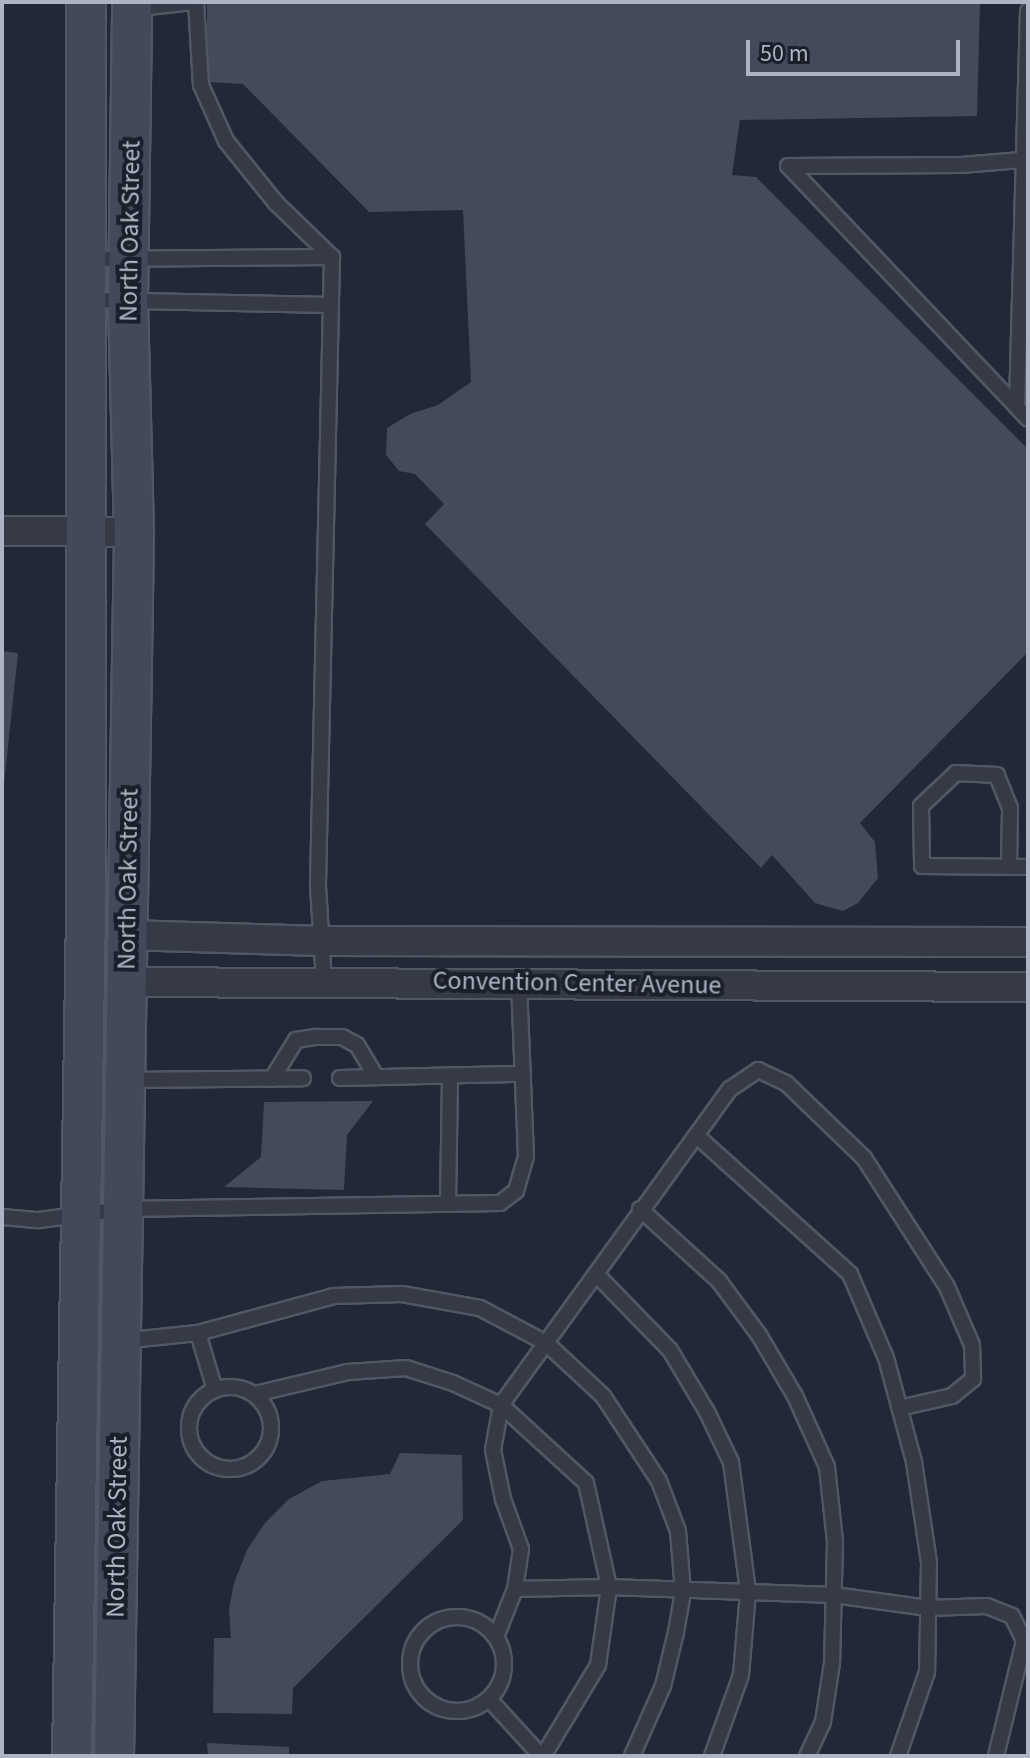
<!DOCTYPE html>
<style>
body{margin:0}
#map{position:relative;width:1030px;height:1758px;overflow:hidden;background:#222835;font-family:"Source Sans 3",sans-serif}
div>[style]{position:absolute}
.building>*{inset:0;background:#434a5a}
.roads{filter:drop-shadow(2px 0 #525764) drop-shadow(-2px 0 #525764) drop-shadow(0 2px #525764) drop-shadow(0 -2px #525764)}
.lane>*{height:14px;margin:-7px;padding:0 7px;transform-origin:7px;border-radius:7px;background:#353a46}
.lane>.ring{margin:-7px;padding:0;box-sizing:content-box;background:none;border:14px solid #353a46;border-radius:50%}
.street>*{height:28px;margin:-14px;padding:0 14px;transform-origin:14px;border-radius:14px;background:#353a46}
.secondary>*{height:38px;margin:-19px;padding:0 19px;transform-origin:19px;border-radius:19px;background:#434959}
span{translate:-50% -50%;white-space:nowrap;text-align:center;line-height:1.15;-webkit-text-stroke:8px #1a1f2b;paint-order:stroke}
.street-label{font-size:26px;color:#afb4c3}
.frame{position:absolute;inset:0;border:4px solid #afb4c3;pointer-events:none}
.scale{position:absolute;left:746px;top:40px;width:214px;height:36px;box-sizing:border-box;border:4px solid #afb4c3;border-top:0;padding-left:10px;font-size:24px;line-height:28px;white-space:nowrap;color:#afb4c3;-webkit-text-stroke:6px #1a1f2b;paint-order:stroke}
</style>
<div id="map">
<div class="building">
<i style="clip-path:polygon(207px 2px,980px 2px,977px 116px,740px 120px,732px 175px,756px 177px,1028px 449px,1028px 652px,860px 823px,875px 842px,878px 878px,858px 903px,843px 911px,815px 903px,772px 855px,761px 868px,425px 524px,444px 504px,415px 474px,399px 471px,386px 455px,387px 428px,410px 414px,438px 405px,471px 382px,463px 210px,369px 212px,243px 84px,207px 82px)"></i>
<i style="clip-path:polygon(2px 651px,18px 653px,4px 784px,2px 784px)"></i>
<i style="clip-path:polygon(373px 1101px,347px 1135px,344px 1190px,224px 1187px,261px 1157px,264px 1102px)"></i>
<i style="clip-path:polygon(400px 1453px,462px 1455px,463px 1520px,293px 1688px,292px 1714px,213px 1713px,214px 1638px,231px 1638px,229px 1609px,234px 1583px,247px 1550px,265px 1523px,289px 1499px,322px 1481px,390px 1474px)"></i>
<i style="clip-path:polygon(207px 1743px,289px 1747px,289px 1756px,208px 1756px)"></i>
</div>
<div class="roads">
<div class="lane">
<i style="left:196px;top:2px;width:83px;rotate:86.6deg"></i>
<i style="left:201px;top:85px;width:61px;rotate:65.9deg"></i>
<i style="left:226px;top:141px;width:80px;rotate:51.1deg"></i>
<i style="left:276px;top:203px;width:78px;rotate:44deg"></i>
<i style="left:332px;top:257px;width:629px;rotate:91.28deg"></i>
<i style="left:318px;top:886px;width:95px;rotate:86.4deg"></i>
<i style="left:132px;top:9px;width:60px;rotate:-6.7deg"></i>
<i style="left:1028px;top:11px;width:396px;rotate:91.6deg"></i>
<i style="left:1017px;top:407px;width:16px;rotate:47deg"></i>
<i style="left:89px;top:259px;width:243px;rotate:-0.5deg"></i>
<i style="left:89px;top:300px;width:242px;rotate:1.2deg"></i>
<i style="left:1017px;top:407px;width:332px;rotate:-133.5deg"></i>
<i style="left:788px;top:166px;width:173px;rotate:-0.3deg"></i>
<i style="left:961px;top:165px;width:61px;rotate:-4.7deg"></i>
<i style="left:1009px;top:866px;width:58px;rotate:-89deg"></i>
<i style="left:1010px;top:808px;width:35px;rotate:-112deg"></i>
<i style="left:997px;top:775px;width:41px;rotate:-177.2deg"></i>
<i style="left:956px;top:773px;width:48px;rotate:136.7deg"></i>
<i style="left:921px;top:806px;width:60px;rotate:89deg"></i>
<i style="left:922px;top:866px;width:106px;rotate:0.5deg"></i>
<i style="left:340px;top:1078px;width:183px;rotate:-1.3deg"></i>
<i style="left:272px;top:1079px;width:46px;rotate:-58.4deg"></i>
<i style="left:296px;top:1040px;width:20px;rotate:-9deg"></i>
<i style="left:316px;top:1037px;width:26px"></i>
<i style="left:342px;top:1037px;width:17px;rotate:28deg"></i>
<i style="left:357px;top:1045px;width:37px;rotate:59deg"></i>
<i style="left:126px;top:1080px;width:177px;rotate:-0.6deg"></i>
<i style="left:698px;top:1137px;width:205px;rotate:42deg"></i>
<i style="left:850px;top:1274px;width:91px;rotate:66.8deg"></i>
<i style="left:886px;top:1358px;width:108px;rotate:74.9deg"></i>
<i style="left:914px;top:1462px;width:101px;rotate:81.5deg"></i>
<i style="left:929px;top:1562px;width:110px;rotate:91deg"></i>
<i style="left:927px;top:1672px;width:89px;rotate:109deg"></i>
<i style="left:448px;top:1204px;width:129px;rotate:-89.1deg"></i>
<i style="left:640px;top:1209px;width:107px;rotate:42.3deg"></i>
<i style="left:719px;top:1281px;width:67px;rotate:53.5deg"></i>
<i style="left:759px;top:1335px;width:71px;rotate:59.5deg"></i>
<i style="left:795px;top:1396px;width:78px;rotate:65.7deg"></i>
<i style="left:827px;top:1467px;width:75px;rotate:83.9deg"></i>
<i style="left:835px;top:1542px;width:121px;rotate:91.4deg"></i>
<i style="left:832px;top:1663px;width:60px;rotate:98.7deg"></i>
<i style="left:823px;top:1722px;width:38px;rotate:115deg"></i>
<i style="left:2px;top:1217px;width:37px;rotate:5deg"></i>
<i style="left:39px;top:1220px;width:86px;rotate:-7.4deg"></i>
<i style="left:124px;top:1209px;width:376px;rotate:-0.9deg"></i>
<i style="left:500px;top:1203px;width:20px;rotate:-37deg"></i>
<i style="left:516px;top:1191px;width:35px;rotate:-74deg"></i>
<i style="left:526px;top:1157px;width:174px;rotate:-92.3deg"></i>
<i style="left:597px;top:1275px;width:105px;rotate:45.8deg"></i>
<i style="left:670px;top:1350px;width:72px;rotate:59.2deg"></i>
<i style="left:707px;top:1412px;width:55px;rotate:64.4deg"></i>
<i style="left:731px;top:1462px;width:131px;rotate:82.5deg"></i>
<i style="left:748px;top:1592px;width:83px;rotate:94.8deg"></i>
<i style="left:741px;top:1675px;width:86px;rotate:109.7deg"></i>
<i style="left:198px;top:1333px;width:59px;rotate:73.4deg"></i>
<i style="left:121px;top:1341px;width:77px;rotate:-5.9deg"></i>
<i style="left:198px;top:1333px;width:141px;rotate:-15.2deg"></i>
<i style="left:334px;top:1296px;width:68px;rotate:-1.7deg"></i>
<i style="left:402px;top:1294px;width:79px;rotate:10.2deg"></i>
<i style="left:480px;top:1308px;width:75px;rotate:27.9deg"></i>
<i style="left:546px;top:1343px;width:78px;rotate:42.9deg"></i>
<i style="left:603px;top:1396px;width:102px;rotate:56.6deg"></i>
<i style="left:659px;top:1481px;width:53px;rotate:69.2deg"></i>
<i style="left:678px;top:1531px;width:61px;rotate:85.3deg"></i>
<i style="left:683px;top:1592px;width:41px;rotate:99.9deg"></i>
<i style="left:676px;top:1632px;width:56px;rotate:103.5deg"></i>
<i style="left:663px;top:1686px;width:77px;rotate:113.9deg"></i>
<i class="ring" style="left:189px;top:1387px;width:68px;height:68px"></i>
<i style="left:255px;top:1394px;width:96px;rotate:-13.3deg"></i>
<i style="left:348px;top:1372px;width:58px;rotate:-3.9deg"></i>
<i style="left:406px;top:1368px;width:49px;rotate:17.7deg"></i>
<i style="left:453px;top:1383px;width:53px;rotate:24.6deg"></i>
<i style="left:501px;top:1405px;width:115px;rotate:42.5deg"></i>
<i style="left:586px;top:1483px;width:107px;rotate:77.5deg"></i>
<i style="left:609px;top:1587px;width:79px;rotate:98deg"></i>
<i style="left:598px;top:1665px;width:106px;rotate:121.1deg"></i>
<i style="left:515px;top:1589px;width:94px;rotate:-1.2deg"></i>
<i style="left:609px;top:1587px;width:139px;rotate:2.1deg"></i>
<i style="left:748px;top:1592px;width:86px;rotate:2deg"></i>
<i style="left:834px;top:1595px;width:95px;rotate:7.9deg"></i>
<i style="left:928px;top:1608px;width:59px;rotate:-1.9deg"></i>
<i style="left:987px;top:1606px;width:27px;rotate:22deg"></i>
<i style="left:1012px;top:1616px;width:28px;rotate:64deg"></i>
<i style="left:1024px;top:1641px;width:118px;rotate:103.7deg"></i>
<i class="ring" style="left:410px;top:1617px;width:80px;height:80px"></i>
<i style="left:496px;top:1637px;width:52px;rotate:-68.4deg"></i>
<i style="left:515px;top:1589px;width:40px;rotate:-81.5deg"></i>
<i style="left:521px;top:1549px;width:53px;rotate:-109.8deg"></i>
<i style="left:503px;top:1499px;width:50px;rotate:-101.5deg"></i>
<i style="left:493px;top:1450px;width:46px;rotate:-79.9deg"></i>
<i style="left:501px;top:1405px;width:390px;rotate:-54.1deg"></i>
<i style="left:730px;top:1089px;width:34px;rotate:-34deg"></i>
<i style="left:758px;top:1070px;width:31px;rotate:25deg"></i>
<i style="left:786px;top:1083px;width:108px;rotate:43.9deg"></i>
<i style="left:864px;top:1158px;width:153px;rotate:57.2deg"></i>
<i style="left:947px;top:1287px;width:63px;rotate:66.7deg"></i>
<i style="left:972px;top:1345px;width:34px;rotate:88deg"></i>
<i style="left:973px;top:1379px;width:27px;rotate:141deg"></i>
<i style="left:952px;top:1396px;width:54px;rotate:167.2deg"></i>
<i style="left:489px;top:1699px;width:77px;rotate:47.6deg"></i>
</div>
<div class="street">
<i style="left:2px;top:531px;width:132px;rotate:0.4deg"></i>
<i style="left:127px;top:935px;width:194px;rotate:1.8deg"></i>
<i style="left:321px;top:941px;width:707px;rotate:0.08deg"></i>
<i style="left:127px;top:982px;width:901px;rotate:0.32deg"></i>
</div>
<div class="secondary">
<i style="left:72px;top:1756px;width:848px;rotate:-89.05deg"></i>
<i style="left:86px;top:908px;width:906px;rotate:-90deg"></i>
<i style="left:114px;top:1756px;width:1224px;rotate:-89.06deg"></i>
<i style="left:134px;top:532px;width:231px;rotate:-91.5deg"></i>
<i style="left:128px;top:301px;width:299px;rotate:-89.2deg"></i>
</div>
</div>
<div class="street-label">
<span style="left:130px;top:231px;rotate:-89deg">North Oak Street</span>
<span style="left:128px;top:879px;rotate:-89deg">North Oak Street</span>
<span style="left:577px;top:983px;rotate:1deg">Convention Center Avenue</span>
<span style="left:117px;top:1527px;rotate:-89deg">North Oak Street</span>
</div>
<div class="frame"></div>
<div class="scale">50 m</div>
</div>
